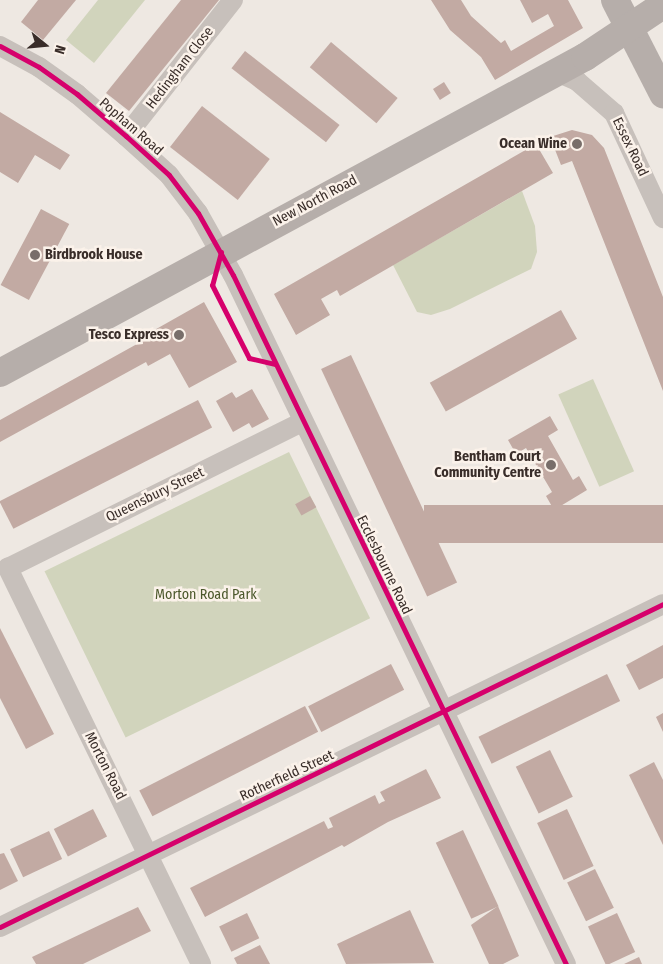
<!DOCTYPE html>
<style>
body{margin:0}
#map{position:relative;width:663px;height:964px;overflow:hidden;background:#eee8e2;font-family:"Fira Sans Condensed",sans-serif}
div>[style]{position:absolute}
.green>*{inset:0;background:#d1d4bc;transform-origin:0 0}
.building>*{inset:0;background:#c2aaa3;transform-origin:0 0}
.minor>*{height:20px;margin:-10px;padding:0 10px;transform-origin:10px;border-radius:10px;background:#c7c0bb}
.primary>*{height:28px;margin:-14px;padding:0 14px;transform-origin:14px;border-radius:14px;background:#b6aeaa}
.cycleway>*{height:5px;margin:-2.5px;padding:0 2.5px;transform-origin:2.5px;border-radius:2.5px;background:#d6006c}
.dots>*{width:14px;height:14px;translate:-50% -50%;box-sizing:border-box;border:2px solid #fbf2ea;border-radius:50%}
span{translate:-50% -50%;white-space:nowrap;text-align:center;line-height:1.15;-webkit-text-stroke:5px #fbf2ea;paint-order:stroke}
.street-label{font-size:14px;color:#392d29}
.poi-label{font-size:14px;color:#392d29;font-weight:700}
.right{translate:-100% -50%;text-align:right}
.left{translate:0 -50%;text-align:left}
.park-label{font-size:14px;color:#4b582b}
.north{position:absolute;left:20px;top:20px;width:50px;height:50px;-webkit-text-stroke:4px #fbf2ea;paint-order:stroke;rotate:107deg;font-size:14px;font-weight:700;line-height:20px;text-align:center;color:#392d29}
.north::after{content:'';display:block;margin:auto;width:18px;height:22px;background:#392d29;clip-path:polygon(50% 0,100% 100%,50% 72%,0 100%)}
</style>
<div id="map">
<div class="green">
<i style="clip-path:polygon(98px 0,145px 0,94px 63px,66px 40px)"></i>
<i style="clip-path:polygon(522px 191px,535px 226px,537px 252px,531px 269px,450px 309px,431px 315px,417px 312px,393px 265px)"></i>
<i style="left:593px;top:379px;width:101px;height:38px;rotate:66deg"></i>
<i style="left:289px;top:452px;width:185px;height:272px;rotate:64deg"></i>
</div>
<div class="building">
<i style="clip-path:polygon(38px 0,76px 0,43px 40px,21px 22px)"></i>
<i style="clip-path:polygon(181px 0,219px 0,129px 111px,106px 93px)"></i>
<i style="clip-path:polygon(431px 0,461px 0,471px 16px,501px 43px,505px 40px,511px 51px,554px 26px,548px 14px,532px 23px,520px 0,568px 0,583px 28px,495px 80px,481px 57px,450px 30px)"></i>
<i style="left:331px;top:42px;width:87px;height:33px;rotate:40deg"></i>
<i style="left:245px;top:51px;width:120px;height:22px;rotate:38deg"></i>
<i style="left:444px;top:82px;width:13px;height:13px;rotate:58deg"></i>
<i style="left:202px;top:106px;width:86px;height:52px;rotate:38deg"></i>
<i style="clip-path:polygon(0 112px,70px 155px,60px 170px,35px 155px,18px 183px,0 172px)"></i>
<i style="clip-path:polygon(572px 130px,592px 135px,604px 148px,663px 297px,663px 391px,572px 161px,561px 165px,550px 137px)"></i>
<i style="clip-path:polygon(536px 144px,553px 173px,340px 296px,337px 290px,321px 299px,330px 315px,296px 335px,274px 294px)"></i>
<i style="left:41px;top:209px;width:32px;height:86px;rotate:28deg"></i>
<i style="clip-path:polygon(204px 302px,237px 362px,189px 388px,170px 354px,148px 366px,146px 362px,0 442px,0 420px,137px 344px,135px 341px)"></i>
<i style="left:561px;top:310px;width:33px;height:150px;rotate:61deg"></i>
<i style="left:351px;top:355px;width:251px;height:33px;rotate:65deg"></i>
<i style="clip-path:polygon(252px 389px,269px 419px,252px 428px,249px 423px,233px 432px,216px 401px,232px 392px,236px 398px)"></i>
<i style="left:198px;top:400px;width:31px;height:223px;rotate:63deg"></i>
<i style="clip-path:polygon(550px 416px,558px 430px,548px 436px,573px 480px,579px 476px,587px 490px,554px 510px,546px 496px,552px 492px,526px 448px,516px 454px,508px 440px)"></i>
<i style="left:310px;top:496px;width:13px;height:17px;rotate:61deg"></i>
<i style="left:663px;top:505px;width:38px;height:239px;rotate:90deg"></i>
<i style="clip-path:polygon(0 628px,54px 734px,26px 749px,0 698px)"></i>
<i style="clip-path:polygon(663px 645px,663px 678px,639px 690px,626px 665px)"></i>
<i style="left:391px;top:664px;width:29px;height:93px;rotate:63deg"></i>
<i style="left:607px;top:674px;width:30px;height:143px;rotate:64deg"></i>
<i style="left:305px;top:706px;width:29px;height:186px;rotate:63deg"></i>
<i style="clip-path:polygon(663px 713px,663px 732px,656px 717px)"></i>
<i style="left:550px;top:750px;width:52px;height:38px;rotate:64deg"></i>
<i style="clip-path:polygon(654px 762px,663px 780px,663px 845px,629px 775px)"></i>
<i style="clip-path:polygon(426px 769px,441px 798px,388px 822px,344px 847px,342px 845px,205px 917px,190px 888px,324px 821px,328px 829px,333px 827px,329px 818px,375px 795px,379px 804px,382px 802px,385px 801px,380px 792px)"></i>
<i style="left:93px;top:809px;width:31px;height:44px;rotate:63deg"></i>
<i style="left:567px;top:809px;width:63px;height:33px;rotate:65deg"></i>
<i style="left:463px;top:830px;width:84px;height:30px;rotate:65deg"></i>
<i style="left:49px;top:831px;width:31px;height:43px;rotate:65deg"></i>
<i style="clip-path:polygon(4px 853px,18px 881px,0 890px,0 854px)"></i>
<i style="left:595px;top:869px;width:43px;height:31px;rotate:64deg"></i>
<i style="clip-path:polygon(498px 906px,519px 956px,503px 964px,489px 964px,471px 925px)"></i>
<i style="clip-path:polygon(138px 907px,151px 931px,83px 964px,36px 964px,32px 957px)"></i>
<i style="clip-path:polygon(410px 910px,434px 963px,346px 964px,337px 944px)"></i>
<i style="left:247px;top:913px;width:28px;height:31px;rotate:64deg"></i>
<i style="left:617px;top:913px;width:43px;height:32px;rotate:65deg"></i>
<i style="clip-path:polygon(260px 945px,270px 964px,237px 964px,234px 958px)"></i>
<i style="clip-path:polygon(639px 957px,642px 964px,624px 964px)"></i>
</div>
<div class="minor">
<i style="left:0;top:46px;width:44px;rotate:28.3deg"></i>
<i style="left:39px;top:67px;width:47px;rotate:35.4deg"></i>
<i style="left:77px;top:94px;width:65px;rotate:40.6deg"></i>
<i style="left:126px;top:136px;width:58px;rotate:42.2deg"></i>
<i style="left:169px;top:175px;width:48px;rotate:52.7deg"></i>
<i style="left:198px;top:213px;width:71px;rotate:60.6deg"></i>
<i style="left:233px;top:275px;width:765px;rotate:64.21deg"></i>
<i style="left:557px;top:72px;width:22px;rotate:24deg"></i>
<i style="left:577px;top:81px;width:49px;rotate:40.9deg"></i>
<i style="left:614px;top:113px;width:116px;rotate:65deg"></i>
<i style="left:126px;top:136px;width:173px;rotate:-51.8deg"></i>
<i style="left:0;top:927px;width:737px;rotate:-25.97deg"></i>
<i style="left:201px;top:964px;width:441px;rotate:-116deg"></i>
<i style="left:8px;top:568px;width:328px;rotate:-26.4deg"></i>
</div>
<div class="primary">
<i style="left:615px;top:0;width:106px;rotate:62.9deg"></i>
<i style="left:0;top:373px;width:665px;rotate:-28.38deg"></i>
<i style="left:585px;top:57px;width:94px;rotate:-33.7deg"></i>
</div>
<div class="cycleway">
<i style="left:0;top:46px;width:44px;rotate:28.3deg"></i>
<i style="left:39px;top:67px;width:47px;rotate:35.4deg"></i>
<i style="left:77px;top:94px;width:65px;rotate:40.6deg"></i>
<i style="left:126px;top:136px;width:58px;rotate:42.2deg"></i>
<i style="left:169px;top:175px;width:48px;rotate:52.7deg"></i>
<i style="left:198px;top:213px;width:71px;rotate:60.6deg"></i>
<i style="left:233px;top:275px;width:765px;rotate:64.21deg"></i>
<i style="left:221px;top:252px;width:34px;rotate:105deg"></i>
<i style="left:212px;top:285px;width:82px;rotate:63.1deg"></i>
<i style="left:249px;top:358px;width:26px;rotate:13deg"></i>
<i style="left:0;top:927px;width:737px;rotate:-25.97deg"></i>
</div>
<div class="dots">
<i style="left:577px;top:144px;background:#786e6a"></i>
<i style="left:35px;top:255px;background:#786e6a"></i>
<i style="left:179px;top:335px;background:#786e6a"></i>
<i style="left:551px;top:465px;background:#786e6a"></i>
</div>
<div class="street-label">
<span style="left:180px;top:68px;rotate:-52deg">Hedingham Close</span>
<span style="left:131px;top:127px;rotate:41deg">Popham Road</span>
<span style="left:630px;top:147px;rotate:64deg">Essex Road</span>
<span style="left:315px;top:201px;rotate:-28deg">New North Road</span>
<span style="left:155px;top:495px;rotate:-26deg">Queensbury Street</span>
<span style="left:384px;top:565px;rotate:64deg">Ecclesbourne Road</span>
<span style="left:105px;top:766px;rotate:63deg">Morton Road</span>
<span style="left:287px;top:776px;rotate:-25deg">Rotherfield Street</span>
</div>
<div class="poi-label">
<span class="right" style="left:567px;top:144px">Ocean Wine</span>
<span class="left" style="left:45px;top:255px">Birdbrook House</span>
<span class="right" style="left:169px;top:335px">Tesco Express</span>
<span class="right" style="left:541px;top:465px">Bentham Court<br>Community Centre</span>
</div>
<div class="park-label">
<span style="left:206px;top:595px">Morton Road Park</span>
</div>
<div class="north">N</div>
</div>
